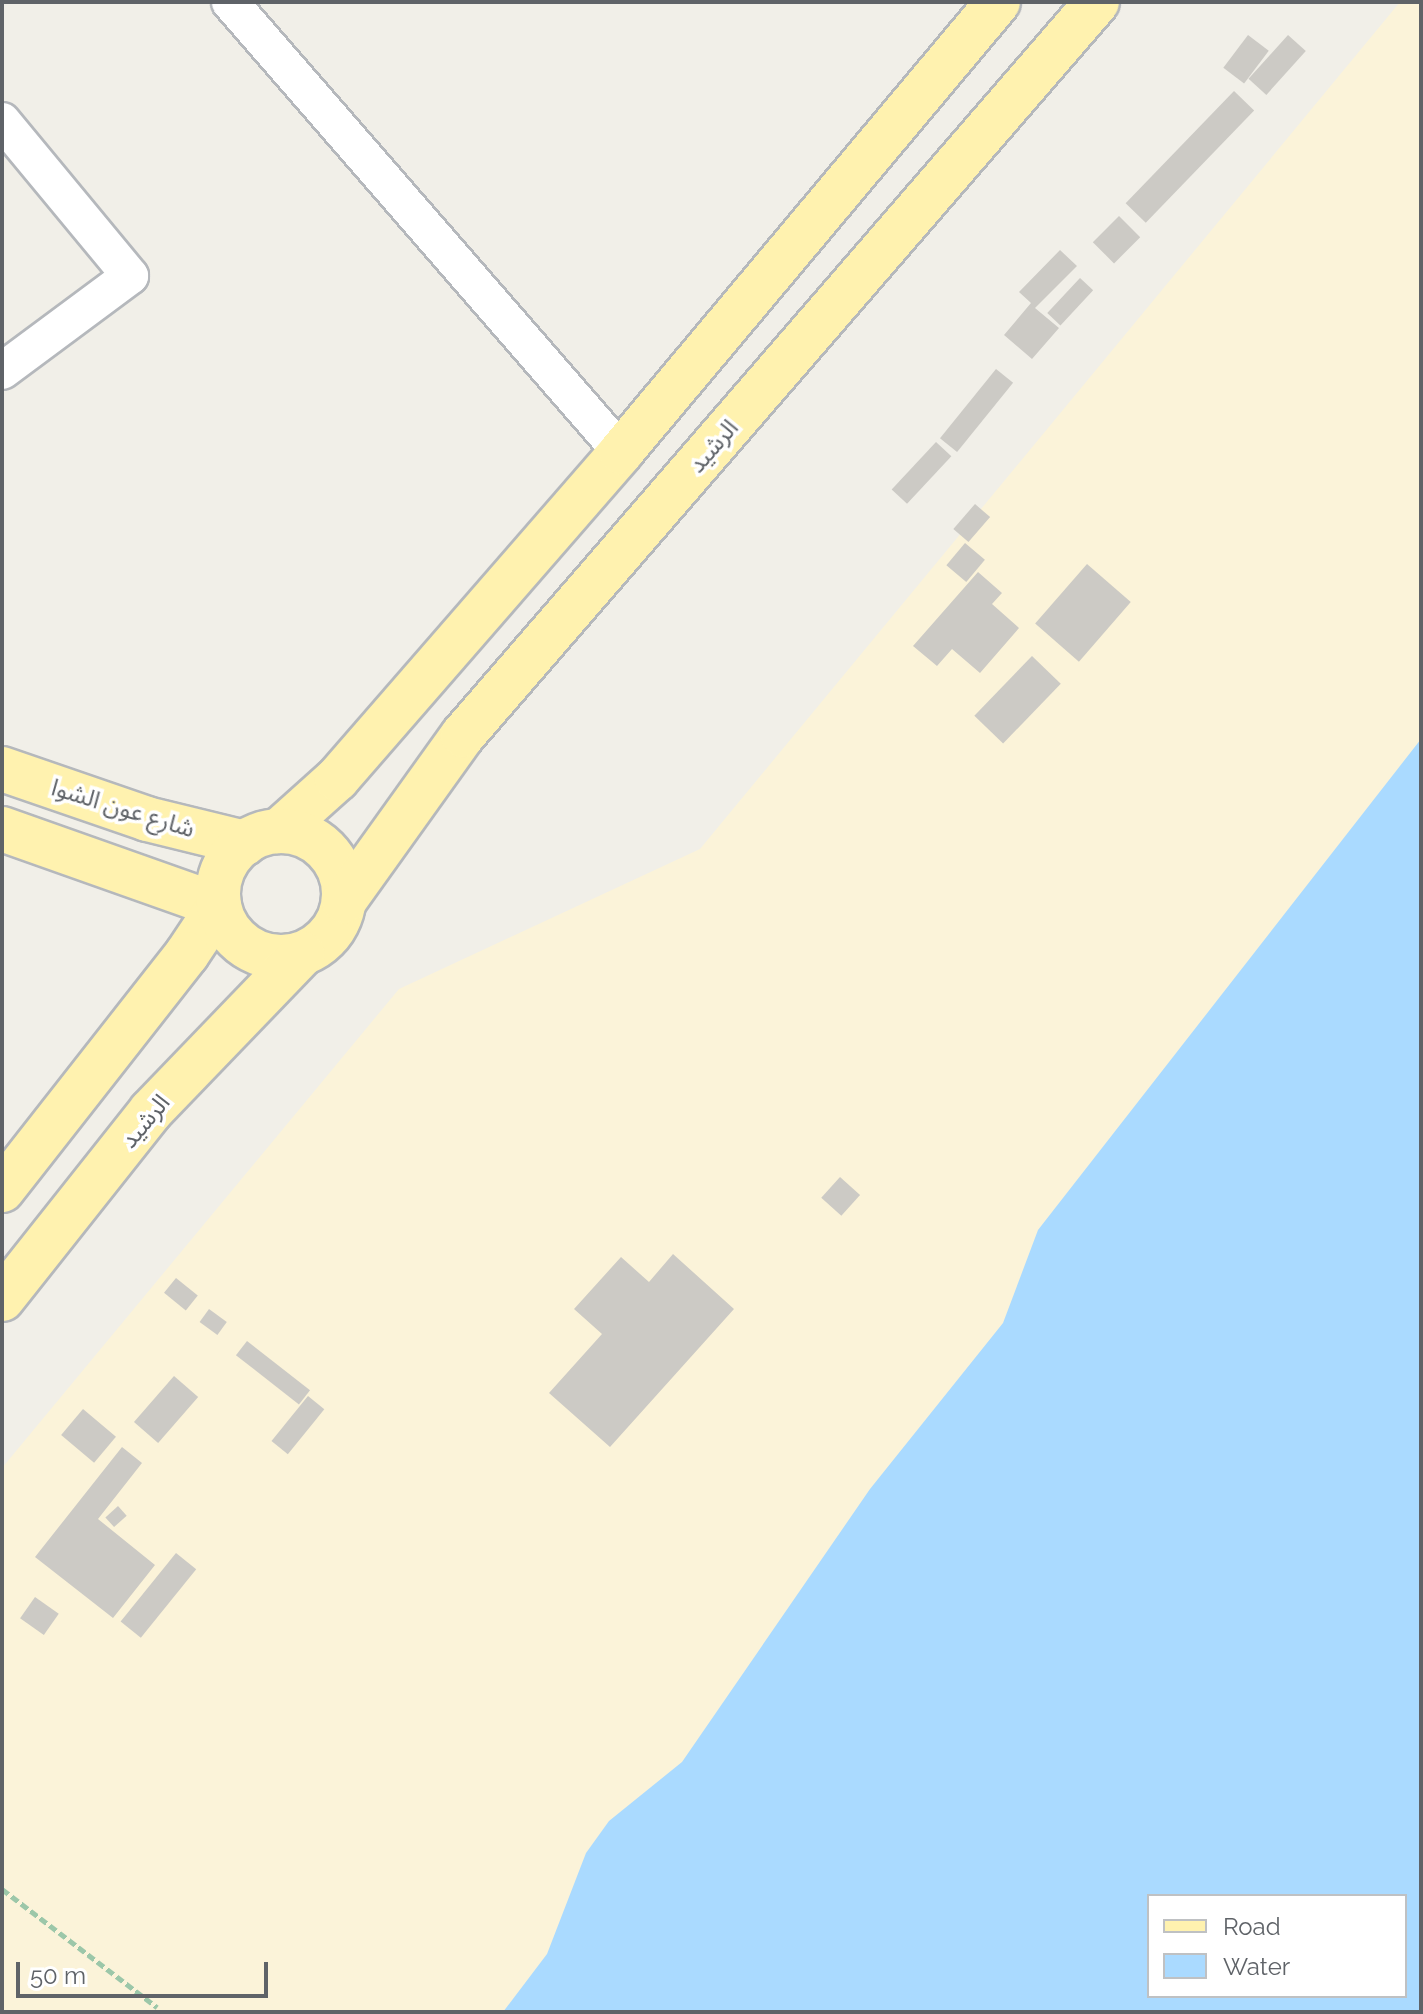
<!DOCTYPE html>
<meta charset="utf-8">
<style>
body{margin:0}
#map{position:relative;width:1423px;height:2014px;overflow:hidden;background:#f1efe8;font-family:Raleway,"Noto Sans Arabic",sans-serif}
div>[style]{position:absolute}
.sand>*{inset:0;background:#fbf3d9}
.water>*{inset:0;background:#aadaff}
.building>*{inset:0;background:#cccac5;transform-origin:0 0}
.path>*{height:5px;margin-top:-2.5px;transform-origin:0;background:repeating-linear-gradient(90deg,#9cc7a9 0 8px,transparent 0 12px)}
.roads{filter:drop-shadow(2px 0 #b5b8bc) drop-shadow(-2px 0 #b5b8bc) drop-shadow(0 2px #b5b8bc) drop-shadow(0 -2px #b5b8bc)}
.minor>*{height:36px;margin:-18px;padding:0 18px;transform-origin:18px;border-radius:18px;background:#fff}
.major>*{height:44px;margin:-22px;padding:0 22px;transform-origin:22px;border-radius:22px;background:#fff2af}
.major>.ring{margin:-22px;padding:0;box-sizing:content-box;background:none;border:44px solid #fff2af;border-radius:50%}
span{translate:-50% -50%;white-space:nowrap;text-align:center;line-height:1.15;-webkit-text-stroke:7px #fff;paint-order:stroke}
.street-label{font-size:24px;color:#5f6368}
.frame{position:absolute;inset:0;border:4px solid #5f6368;pointer-events:none}
.legend{position:absolute;left:1147px;top:1894px;width:260px;height:104px;box-sizing:border-box;background:#fff;border:2px solid #bfc1c3;margin:0;padding:10px 14px;list-style:none;font-size:24px;color:#5f6368}
.legend li{display:flex;align-items:center;gap:16px;height:40px}
.legend b{width:40px;border:2px solid #bfc1c3}
.scale{position:absolute;left:16px;top:1962px;width:252px;height:36px;box-sizing:border-box;border:4px solid #5f6368;border-top:0;padding-left:10px;font-size:24px;line-height:28px;white-space:nowrap;color:#5f6368;-webkit-text-stroke:6px #fff;paint-order:stroke}
</style>
<div id="map">
<div class="sand">
<i style="clip-path:polygon(1400px 2px,1421px 2px,1421px 1126px,746px 2012px,2px 2012px,2px 1468px,399px 989px,700px 849px)"></i>
</div>
<div class="water">
<i style="clip-path:polygon(evenodd,1421px 739px,1421px 2012px,503px 2012px,547px 1954px,586px 1853px,609px 1821px,682px 1762px,870px 1489px,1003px 1323px,1038px 1230px,1421px 739px,1149px 1896px,1405px 1896px,1405px 1996px,1149px 1996px,1149px 1896px)"></i>
</div>
<div class="building">
<i style="left:1248px;top:35px;width:26px;height:41px;rotate:37deg"></i>
<i style="left:1288px;top:35px;width:24px;height:59px;rotate:42deg"></i>
<i style="left:1234px;top:91px;width:28px;height:156px;rotate:44deg"></i>
<i style="left:1119px;top:216px;width:30px;height:37px;rotate:45deg"></i>
<i style="clip-path:polygon(1060px 250px,1077px 266px,1035px 308px,1059px 328px,1032px 359px,1004px 335px,1031px 303px,1019px 292px)"></i>
<i style="left:1080px;top:278px;width:18px;height:48px;rotate:43deg"></i>
<i style="left:996px;top:369px;width:22px;height:89px;rotate:39deg"></i>
<i style="left:936px;top:442px;width:21px;height:65px;rotate:43deg"></i>
<i style="left:975px;top:504px;width:20px;height:33px;rotate:41deg"></i>
<i style="left:965px;top:543px;width:26px;height:29px;rotate:40deg"></i>
<i style="left:1087px;top:564px;width:58px;height:79px;rotate:41deg"></i>
<i style="clip-path:polygon(978px 572px,1002px 593px,992px 604px,1019px 628px,980px 673px,952px 649px,937px 666px,913px 646px)"></i>
<i style="left:1032px;top:656px;width:40px;height:83px;rotate:44deg"></i>
<i style="left:840px;top:1177px;width:27px;height:28px;rotate:42deg"></i>
<i style="clip-path:polygon(673px 1254px,734px 1309px,610px 1447px,549px 1393px,602px 1334px,574px 1309px,621px 1257px,649px 1282px)"></i>
<i style="left:176px;top:1278px;width:28px;height:19px;rotate:39deg"></i>
<i style="left:209px;top:1309px;width:22px;height:16px;rotate:36deg"></i>
<i style="left:247px;top:1341px;width:80px;height:18px;rotate:38deg"></i>
<i style="left:174px;top:1376px;width:32px;height:61px;rotate:41deg"></i>
<i style="left:308px;top:1396px;width:21px;height:58px;rotate:39deg"></i>
<i style="left:83px;top:1409px;width:43px;height:34px;rotate:40deg"></i>
<i style="clip-path:polygon(122px 1447px,142px 1463px,98px 1519px,155px 1565px,113px 1618px,35px 1557px)"></i>
<i style="left:118px;top:1506px;width:13px;height:17px;rotate:48deg"></i>
<i style="left:176px;top:1553px;width:26px;height:88px;rotate:39deg"></i>
<i style="left:35px;top:1597px;width:29px;height:26px;rotate:35deg"></i>
</div>
<div class="path">
<i style="left:2px;top:1889px;width:195px;rotate:37.3deg"></i>
</div>
<div class="roads">
<div class="minor">
<i style="left:230px;top:2px;width:596px;rotate:49.01deg"></i>
<i style="left:2px;top:121px;width:201px;rotate:50.4deg"></i>
<i style="left:130px;top:276px;width:159px;rotate:143.4deg"></i>
</div>
<div class="major">
<i style="left:2px;top:769px;width:153px;rotate:19deg"></i>
<i style="left:147px;top:819px;width:101px;rotate:13.8deg"></i>
<i style="left:2px;top:829px;width:230px;rotate:19.5deg"></i>
<i style="left:219px;top:906px;width:58px;rotate:123.7deg"></i>
<i style="left:187px;top:954px;width:300px;rotate:128.1deg"></i>
<i style="left:279px;top:831px;width:78px;rotate:-41.9deg"></i>
<i style="left:337px;top:779px;width:433px;rotate:-49deg"></i>
<i style="left:621px;top:452px;width:587px;rotate:-50.04deg"></i>
<i class="ring" style="left:218px;top:831px;width:82px;height:82px"></i>
<i style="left:344px;top:901px;width:204px;rotate:-54.4deg"></i>
<i style="left:463px;top:735px;width:969px;rotate:-49.14deg"></i>
<i style="left:2px;top:1299px;width:240px;rotate:-51.6deg"></i>
<i style="left:151px;top:1111px;width:218px;rotate:-46.1deg"></i>
</div>
</div>
<div class="street-label">
<span style="left:713px;top:446px;rotate:-49deg">الرشيد</span>
<span style="left:123px;top:808px;rotate:17deg">شارع عون الشوا</span>
<span style="left:145px;top:1121px;rotate:-50deg">الرشيد</span>
</div>
<div class="frame"></div>
<ul class="legend">
<li><b style="height:10px;background:#fff2af"></b>Road</li>
<li><b style="height:22px;background:#aadaff"></b>Water</li>
</ul>
<div class="scale">50 m</div>
</div>
